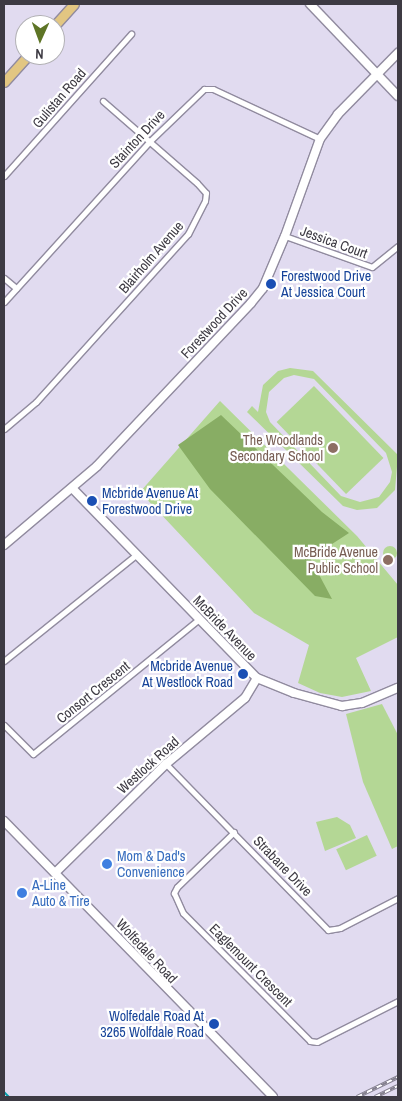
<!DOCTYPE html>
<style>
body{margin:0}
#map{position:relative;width:402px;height:1101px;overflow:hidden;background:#e1dbf0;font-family:"Archivo Narrow",sans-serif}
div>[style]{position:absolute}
.green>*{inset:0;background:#b4d795;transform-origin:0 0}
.round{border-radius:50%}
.forest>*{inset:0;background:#88ad64}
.stream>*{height:2px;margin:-1px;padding:0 1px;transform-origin:1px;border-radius:1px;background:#009da9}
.roads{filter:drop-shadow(1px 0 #918b9f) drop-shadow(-1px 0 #918b9f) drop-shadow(0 1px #918b9f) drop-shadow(0 -1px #918b9f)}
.street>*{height:5px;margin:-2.5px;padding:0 2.5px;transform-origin:2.5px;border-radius:2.5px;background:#fff}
.secondary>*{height:8px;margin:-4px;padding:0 4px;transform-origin:4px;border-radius:4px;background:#fff}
.primary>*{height:9px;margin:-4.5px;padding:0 4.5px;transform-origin:4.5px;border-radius:4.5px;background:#e2c682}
.rail>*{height:4px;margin-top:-2px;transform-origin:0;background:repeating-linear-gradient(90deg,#fff 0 5.5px,#837f8d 0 11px);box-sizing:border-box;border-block:1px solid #837f8d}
.dots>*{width:14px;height:14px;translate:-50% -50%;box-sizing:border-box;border:2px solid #fff;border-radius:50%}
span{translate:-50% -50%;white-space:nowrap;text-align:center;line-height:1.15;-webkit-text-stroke:4.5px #fff;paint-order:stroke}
.street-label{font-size:14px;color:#3d3a43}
.transit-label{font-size:14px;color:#164399}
.left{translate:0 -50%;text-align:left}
.right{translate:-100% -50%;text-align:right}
.education-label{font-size:14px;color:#785e54}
.shop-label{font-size:14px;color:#366cbe}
.frame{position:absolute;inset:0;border:5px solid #3d3a43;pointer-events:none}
.north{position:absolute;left:15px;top:15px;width:50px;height:50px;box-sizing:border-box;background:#fff;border:1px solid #b1b0b4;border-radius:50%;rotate:182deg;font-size:14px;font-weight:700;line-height:20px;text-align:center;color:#3d3a43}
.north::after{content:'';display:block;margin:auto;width:18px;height:22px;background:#5e7526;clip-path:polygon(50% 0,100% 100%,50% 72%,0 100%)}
</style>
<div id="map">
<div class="green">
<i style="clip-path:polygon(evenodd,290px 368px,313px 371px,398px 455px,395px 490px,377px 508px,357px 510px,343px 506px,247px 412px,252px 406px,258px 412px,263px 385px,278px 371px,290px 368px,294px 375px,314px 379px,386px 453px,392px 472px,390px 482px,379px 497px,360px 502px,341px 496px,270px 422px,266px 412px,269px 392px,284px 378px,294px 375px)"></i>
<i style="left:314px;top:386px;width:100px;height:52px;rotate:46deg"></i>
<i style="clip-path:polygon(220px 401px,357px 536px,398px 585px,398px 637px,356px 658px,371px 691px,342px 697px,320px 693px,298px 683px,309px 645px,254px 613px,140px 492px)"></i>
<i class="round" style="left:383px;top:546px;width:14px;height:14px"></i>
<i style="clip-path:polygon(382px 704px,398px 735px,398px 846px,392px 849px,363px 782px,346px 714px)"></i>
<i style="clip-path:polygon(337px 817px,350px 825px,356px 838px,325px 851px,316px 822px)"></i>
<i style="left:367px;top:835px;width:23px;height:34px;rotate:65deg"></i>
</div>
<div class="forest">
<i style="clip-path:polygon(221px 415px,322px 512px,349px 533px,332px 544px,308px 554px,332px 599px,315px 596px,210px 489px,178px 445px)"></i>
</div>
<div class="stream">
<i style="left:4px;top:1092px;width:7px;rotate:45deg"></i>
</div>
<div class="roads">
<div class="street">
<i style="left:4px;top:176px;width:191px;rotate:-48.2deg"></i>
<i style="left:285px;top:236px;width:92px;rotate:19.6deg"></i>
<i style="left:372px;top:267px;width:33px;rotate:-39deg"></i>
<i style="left:4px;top:278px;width:16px;rotate:40deg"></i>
<i style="left:4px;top:302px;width:217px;rotate:-47.8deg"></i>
<i style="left:150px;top:141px;width:75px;rotate:-43.9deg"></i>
<i style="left:204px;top:89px;width:9px"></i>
<i style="left:213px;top:89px;width:118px;rotate:25deg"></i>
<i style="left:4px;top:429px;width:42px;rotate:-40.2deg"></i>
<i style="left:36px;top:402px;width:227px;rotate:-47.9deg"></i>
<i style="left:188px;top:234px;width:37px;rotate:-63deg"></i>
<i style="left:205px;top:201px;width:8px;rotate:-83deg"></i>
<i style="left:206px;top:193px;width:13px;rotate:-132deg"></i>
<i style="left:197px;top:183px;width:125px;rotate:-138.9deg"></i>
<i style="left:4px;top:661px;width:169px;rotate:-38.8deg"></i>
<i style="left:4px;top:725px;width:41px;rotate:45deg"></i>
<i style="left:33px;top:754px;width:214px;rotate:-39.1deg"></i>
<i style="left:166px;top:764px;width:232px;rotate:45.7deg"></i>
<i style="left:328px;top:930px;width:12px;rotate:-9deg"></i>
<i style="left:340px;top:928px;width:65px;rotate:-27.3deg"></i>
<i style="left:234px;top:832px;width:79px;rotate:136deg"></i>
<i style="left:177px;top:887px;width:7px;rotate:117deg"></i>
<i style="left:174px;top:893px;width:22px;rotate:66deg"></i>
<i style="left:183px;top:913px;width:180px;rotate:45.2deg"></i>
<i style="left:310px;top:1041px;width:7px;rotate:8deg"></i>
<i style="left:317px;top:1042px;width:91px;rotate:-26.8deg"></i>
</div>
<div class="secondary">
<i style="left:310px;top:4px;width:127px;rotate:46.3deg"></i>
<i style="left:72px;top:488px;width:265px;rotate:45.8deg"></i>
<i style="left:257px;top:678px;width:40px;rotate:22deg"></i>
<i style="left:294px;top:693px;width:50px;rotate:15.2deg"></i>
<i style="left:342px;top:706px;width:20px;rotate:-9deg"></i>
<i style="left:362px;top:703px;width:39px;rotate:-23deg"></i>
<i style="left:4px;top:545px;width:122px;rotate:-40.3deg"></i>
<i style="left:97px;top:466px;width:224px;rotate:-46.6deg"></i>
<i style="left:251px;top:303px;width:19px;rotate:-51deg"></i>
<i style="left:263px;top:288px;width:56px;rotate:-67.1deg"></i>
<i style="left:285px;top:236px;width:103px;rotate:-70.2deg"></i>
<i style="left:320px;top:139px;width:31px;rotate:-54deg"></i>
<i style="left:338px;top:114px;width:86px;rotate:-45.5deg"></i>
<i style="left:4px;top:821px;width:385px;rotate:45.7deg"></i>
<i style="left:55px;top:873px;width:156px;rotate:-44.5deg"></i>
<i style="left:166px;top:764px;width:103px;rotate:-39.9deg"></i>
<i style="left:245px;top:698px;width:23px;rotate:-59deg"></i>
</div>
<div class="primary">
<i style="left:55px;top:25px;width:28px;rotate:-48deg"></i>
<i style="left:4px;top:82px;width:36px;rotate:-48deg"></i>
</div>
</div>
<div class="rail">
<i style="left:357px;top:1097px;width:46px;rotate:-26deg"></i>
<i style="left:375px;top:1097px;width:25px;rotate:-26deg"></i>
</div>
<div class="dots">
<i style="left:271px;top:284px;background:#1a4fb4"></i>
<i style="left:333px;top:448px;background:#8d6e63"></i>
<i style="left:92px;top:501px;background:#1a4fb4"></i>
<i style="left:388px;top:560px;background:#8d6e63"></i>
<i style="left:243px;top:674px;background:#1a4fb4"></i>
<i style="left:107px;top:864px;background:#3f7fe0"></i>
<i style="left:22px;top:893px;background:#3f7fe0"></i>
<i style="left:214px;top:1024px;background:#1a4fb4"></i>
</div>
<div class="street-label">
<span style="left:59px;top:98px;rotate:-49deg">Gulistan Road</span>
<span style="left:137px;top:139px;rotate:-47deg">Stainton Drive</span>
<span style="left:334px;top:242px;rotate:20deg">Jessica Court</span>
<span style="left:151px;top:257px;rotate:-49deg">Blairholm Avenue</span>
<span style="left:214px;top:323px;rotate:-47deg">Forestwood Drive</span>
<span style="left:225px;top:628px;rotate:46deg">McBride Avenue</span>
<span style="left:93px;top:692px;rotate:-39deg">Consort Crescent</span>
<span style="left:148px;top:765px;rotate:-42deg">Westlock Road</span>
<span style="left:283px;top:866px;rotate:46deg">Strabane Drive</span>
<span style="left:147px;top:951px;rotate:47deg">Wolfedale Road</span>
<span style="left:251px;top:965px;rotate:45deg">Eaglemount Crescent</span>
</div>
<div class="transit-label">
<span class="left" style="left:281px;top:284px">Forestwood Drive<br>At Jessica Court</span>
<span class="left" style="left:102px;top:501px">Mcbride Avenue At<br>Forestwood Drive</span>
<span class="right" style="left:233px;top:674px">Mcbride Avenue<br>At Westlock Road</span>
<span class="right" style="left:204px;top:1024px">Wolfedale Road At<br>3265 Wolfdale Road</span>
</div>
<div class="education-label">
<span class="right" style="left:323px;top:448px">The Woodlands<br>Secondary School</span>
<span class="right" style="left:378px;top:560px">McBride Avenue<br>Public School</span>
</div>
<div class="shop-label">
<span class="left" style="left:117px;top:864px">Mom &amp; Dad's<br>Convenience</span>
<span class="left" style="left:32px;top:893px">A-Line<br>Auto &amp; Tire</span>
</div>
<div class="frame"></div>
<div class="north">N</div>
</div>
